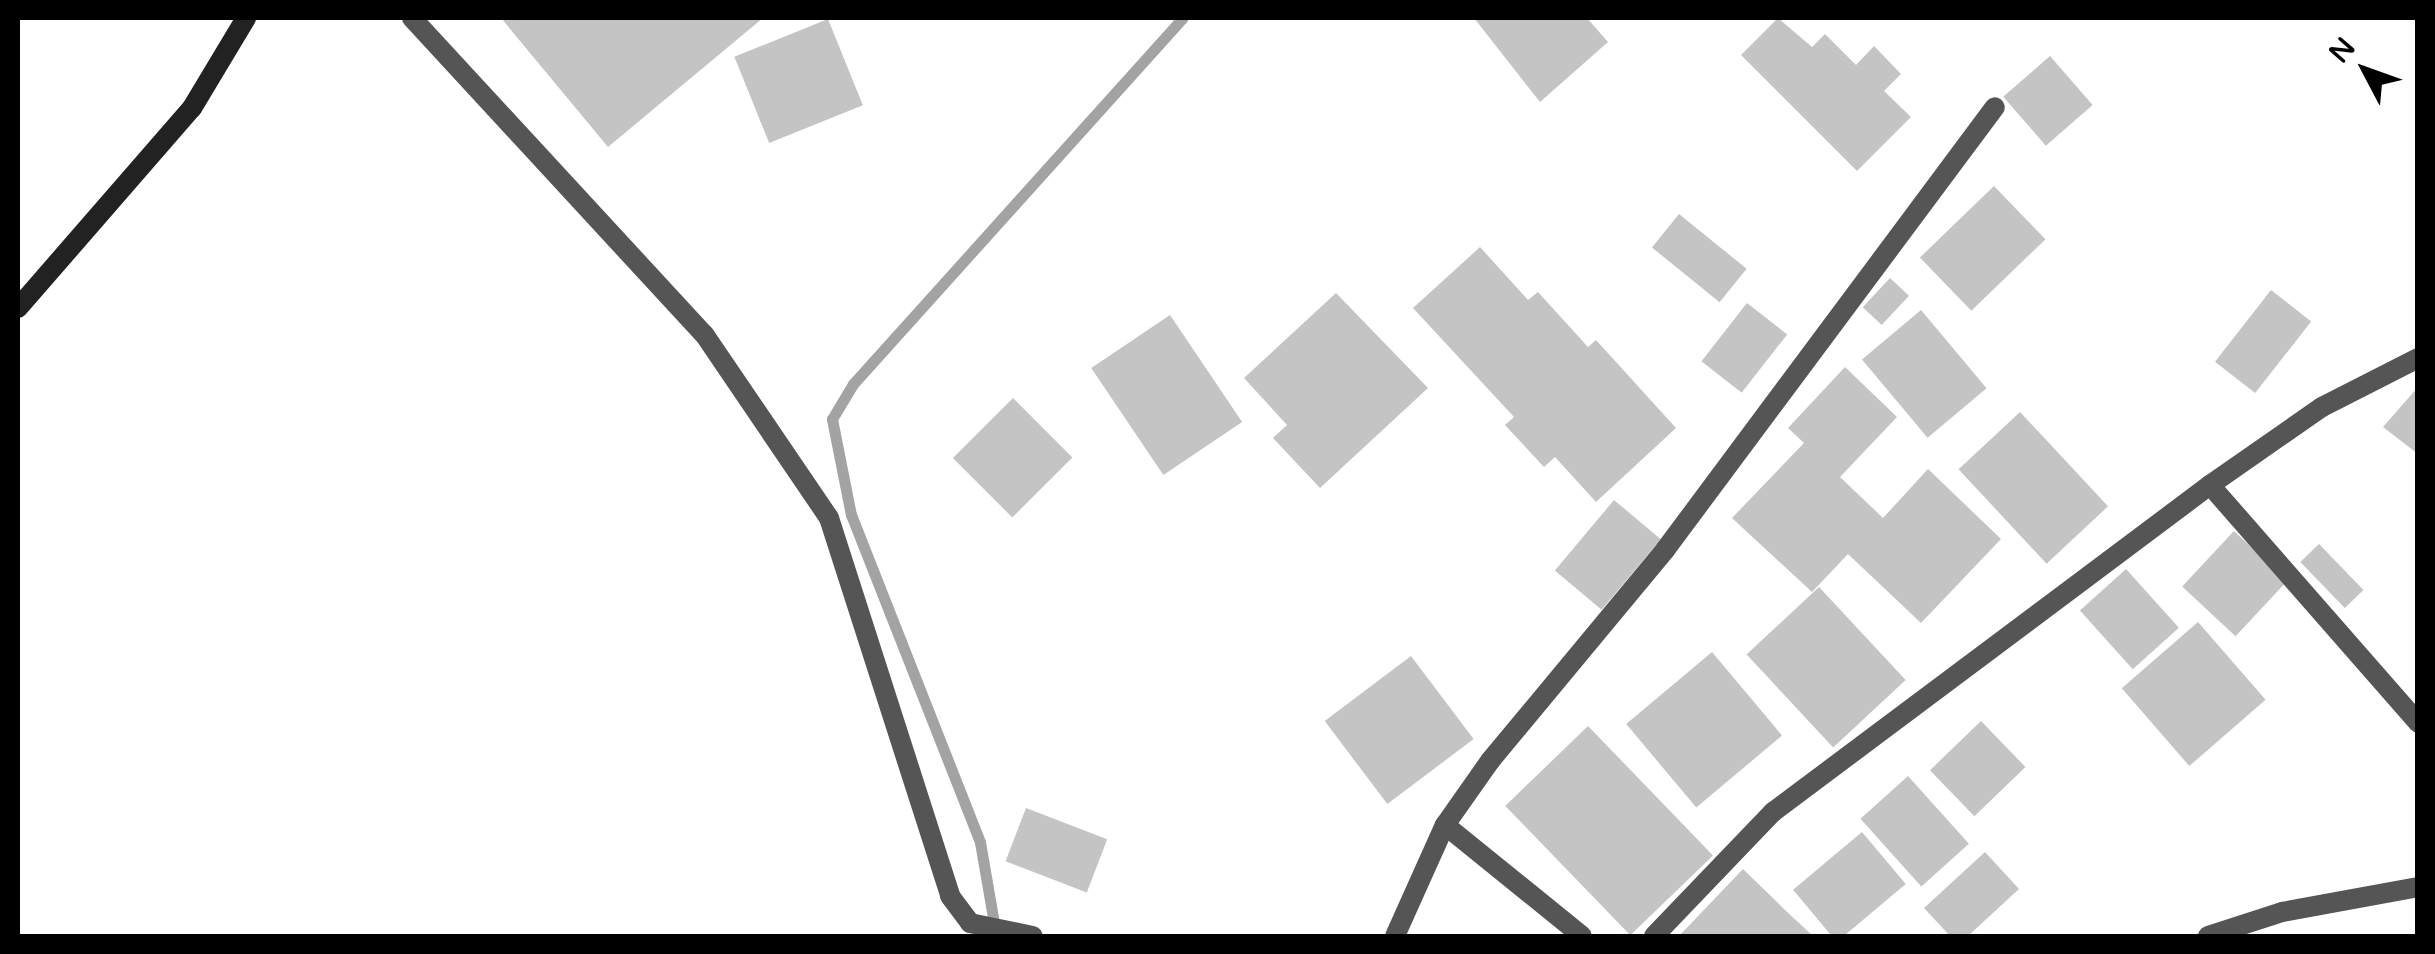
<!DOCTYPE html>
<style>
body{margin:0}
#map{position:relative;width:2435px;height:954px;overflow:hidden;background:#fff;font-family:"Varela Round",sans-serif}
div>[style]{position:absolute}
.stream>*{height:11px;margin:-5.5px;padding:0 5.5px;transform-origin:5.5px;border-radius:5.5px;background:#a3a3a3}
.building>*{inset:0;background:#c4c4c4;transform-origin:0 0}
.street>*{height:20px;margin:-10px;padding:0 10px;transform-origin:10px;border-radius:10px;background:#555}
.secondary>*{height:20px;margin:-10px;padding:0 10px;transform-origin:10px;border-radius:10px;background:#222}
span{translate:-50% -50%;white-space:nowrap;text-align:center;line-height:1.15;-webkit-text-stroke:10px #fff;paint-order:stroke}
.frame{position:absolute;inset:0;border:20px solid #000;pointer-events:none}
.north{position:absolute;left:2315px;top:20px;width:100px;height:100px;-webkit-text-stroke:8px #fff;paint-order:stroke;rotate:311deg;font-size:28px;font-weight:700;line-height:40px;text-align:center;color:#000}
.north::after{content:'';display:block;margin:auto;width:35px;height:45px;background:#000;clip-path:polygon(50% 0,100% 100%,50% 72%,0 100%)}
</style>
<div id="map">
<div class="stream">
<i style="left:995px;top:929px;width:88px;rotate:-99.8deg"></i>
<i style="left:980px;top:842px;width:352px;rotate:-111.5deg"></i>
<i style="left:851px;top:515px;width:98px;rotate:-101.2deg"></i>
<i style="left:832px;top:419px;width:41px;rotate:-59deg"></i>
<i style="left:853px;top:384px;width:492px;rotate:-48deg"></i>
</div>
<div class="building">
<i style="clip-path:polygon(501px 18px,763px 18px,608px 147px)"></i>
<i style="clip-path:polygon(1474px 18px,1587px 18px,1608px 42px,1540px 102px)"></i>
<i style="clip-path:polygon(1778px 18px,1812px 47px,1825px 34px,1856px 65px,1874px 46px,1901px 74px,1884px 91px,1911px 117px,1857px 171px,1741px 55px)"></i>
<i style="left:828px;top:19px;width:93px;height:101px;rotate:68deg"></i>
<i style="left:2050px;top:56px;width:65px;height:62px;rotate:49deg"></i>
<i style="left:1994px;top:186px;width:74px;height:103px;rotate:46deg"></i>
<i style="left:1679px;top:214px;width:87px;height:43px;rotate:39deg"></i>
<i style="clip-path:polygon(1480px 247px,1528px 300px,1538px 292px,1588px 347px,1596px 340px,1676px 428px,1596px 502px,1555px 457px,1544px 467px,1505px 425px,1514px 417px,1413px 308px)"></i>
<i style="left:1890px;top:278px;width:26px;height:40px;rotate:43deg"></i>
<i style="left:2271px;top:290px;width:51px;height:91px;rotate:38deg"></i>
<i style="clip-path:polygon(1336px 293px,1428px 388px,1320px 488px,1273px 438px,1287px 425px,1244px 378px)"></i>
<i style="left:1747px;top:303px;width:51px;height:74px;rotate:38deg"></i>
<i style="left:1921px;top:310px;width:102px;height:77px;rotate:50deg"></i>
<i style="left:1170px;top:315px;width:129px;height:95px;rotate:56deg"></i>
<i style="clip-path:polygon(1845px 367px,1897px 417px,1840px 477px,1883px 518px,1928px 469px,2001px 539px,1921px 623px,1848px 554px,1812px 592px,1732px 518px,1804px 443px,1788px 428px)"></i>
<i style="clip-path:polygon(2418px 387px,2418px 454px,2383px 427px)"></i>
<i style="left:1013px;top:398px;width:84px;height:85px;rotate:45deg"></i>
<i style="left:2020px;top:412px;width:129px;height:84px;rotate:47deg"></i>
<i style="left:1614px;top:500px;width:61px;height:92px;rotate:40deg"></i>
<i style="left:2234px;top:531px;width:73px;height:76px;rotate:43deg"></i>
<i style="left:2319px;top:544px;width:64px;height:26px;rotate:46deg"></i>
<i style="left:2126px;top:569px;width:79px;height:62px;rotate:48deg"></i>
<i style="left:1819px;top:587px;width:127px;height:99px;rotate:47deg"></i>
<i style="left:2198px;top:622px;width:103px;height:101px;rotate:49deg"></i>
<i style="left:1712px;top:652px;width:109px;height:112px;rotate:50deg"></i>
<i style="left:1411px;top:656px;width:104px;height:108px;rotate:53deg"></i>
<i style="left:1981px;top:721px;width:64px;height:71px;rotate:46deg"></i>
<i style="left:1588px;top:726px;width:180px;height:115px;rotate:46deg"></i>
<i style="left:1908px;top:776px;width:91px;height:64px;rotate:48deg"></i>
<i style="left:1026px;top:808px;width:87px;height:57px;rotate:21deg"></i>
<i style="left:1862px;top:832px;width:68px;height:90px;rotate:50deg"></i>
<i style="clip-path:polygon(1985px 852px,2019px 889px,1968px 936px,1950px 936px,1924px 908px)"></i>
<i style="clip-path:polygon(1743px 869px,1785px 910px,1813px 936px,1679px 936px)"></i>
</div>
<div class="street">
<i style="left:412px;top:18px;width:430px;rotate:47.3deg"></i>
<i style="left:704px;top:334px;width:222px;rotate:55.8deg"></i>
<i style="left:829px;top:518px;width:397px;rotate:72.2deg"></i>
<i style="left:950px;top:896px;width:34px;rotate:53deg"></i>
<i style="left:970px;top:923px;width:64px;rotate:11.7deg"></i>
<i style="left:2210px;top:485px;width:316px;rotate:48.8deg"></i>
<i style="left:1445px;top:825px;width:176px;rotate:39deg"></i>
<i style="left:1395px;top:936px;width:122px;rotate:-65.8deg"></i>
<i style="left:1445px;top:825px;width:78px;rotate:-54.9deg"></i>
<i style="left:1490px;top:761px;width:274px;rotate:-50.3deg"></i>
<i style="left:1665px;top:550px;width:552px;rotate:-53.32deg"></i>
<i style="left:1654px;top:936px;width:172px;rotate:-46.2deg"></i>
<i style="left:1773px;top:812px;width:546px;rotate:-36.81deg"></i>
<i style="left:2210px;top:485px;width:136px;rotate:-34.9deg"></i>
<i style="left:2322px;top:407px;width:108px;rotate:-27deg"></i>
<i style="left:2208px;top:936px;width:78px;rotate:-18deg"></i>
<i style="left:2282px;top:912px;width:138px;rotate:-10.4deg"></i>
</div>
<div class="secondary">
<i style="left:18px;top:308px;width:265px;rotate:-49deg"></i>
<i style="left:192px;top:108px;width:105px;rotate:-59deg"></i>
</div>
<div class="frame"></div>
<div class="north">N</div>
</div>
